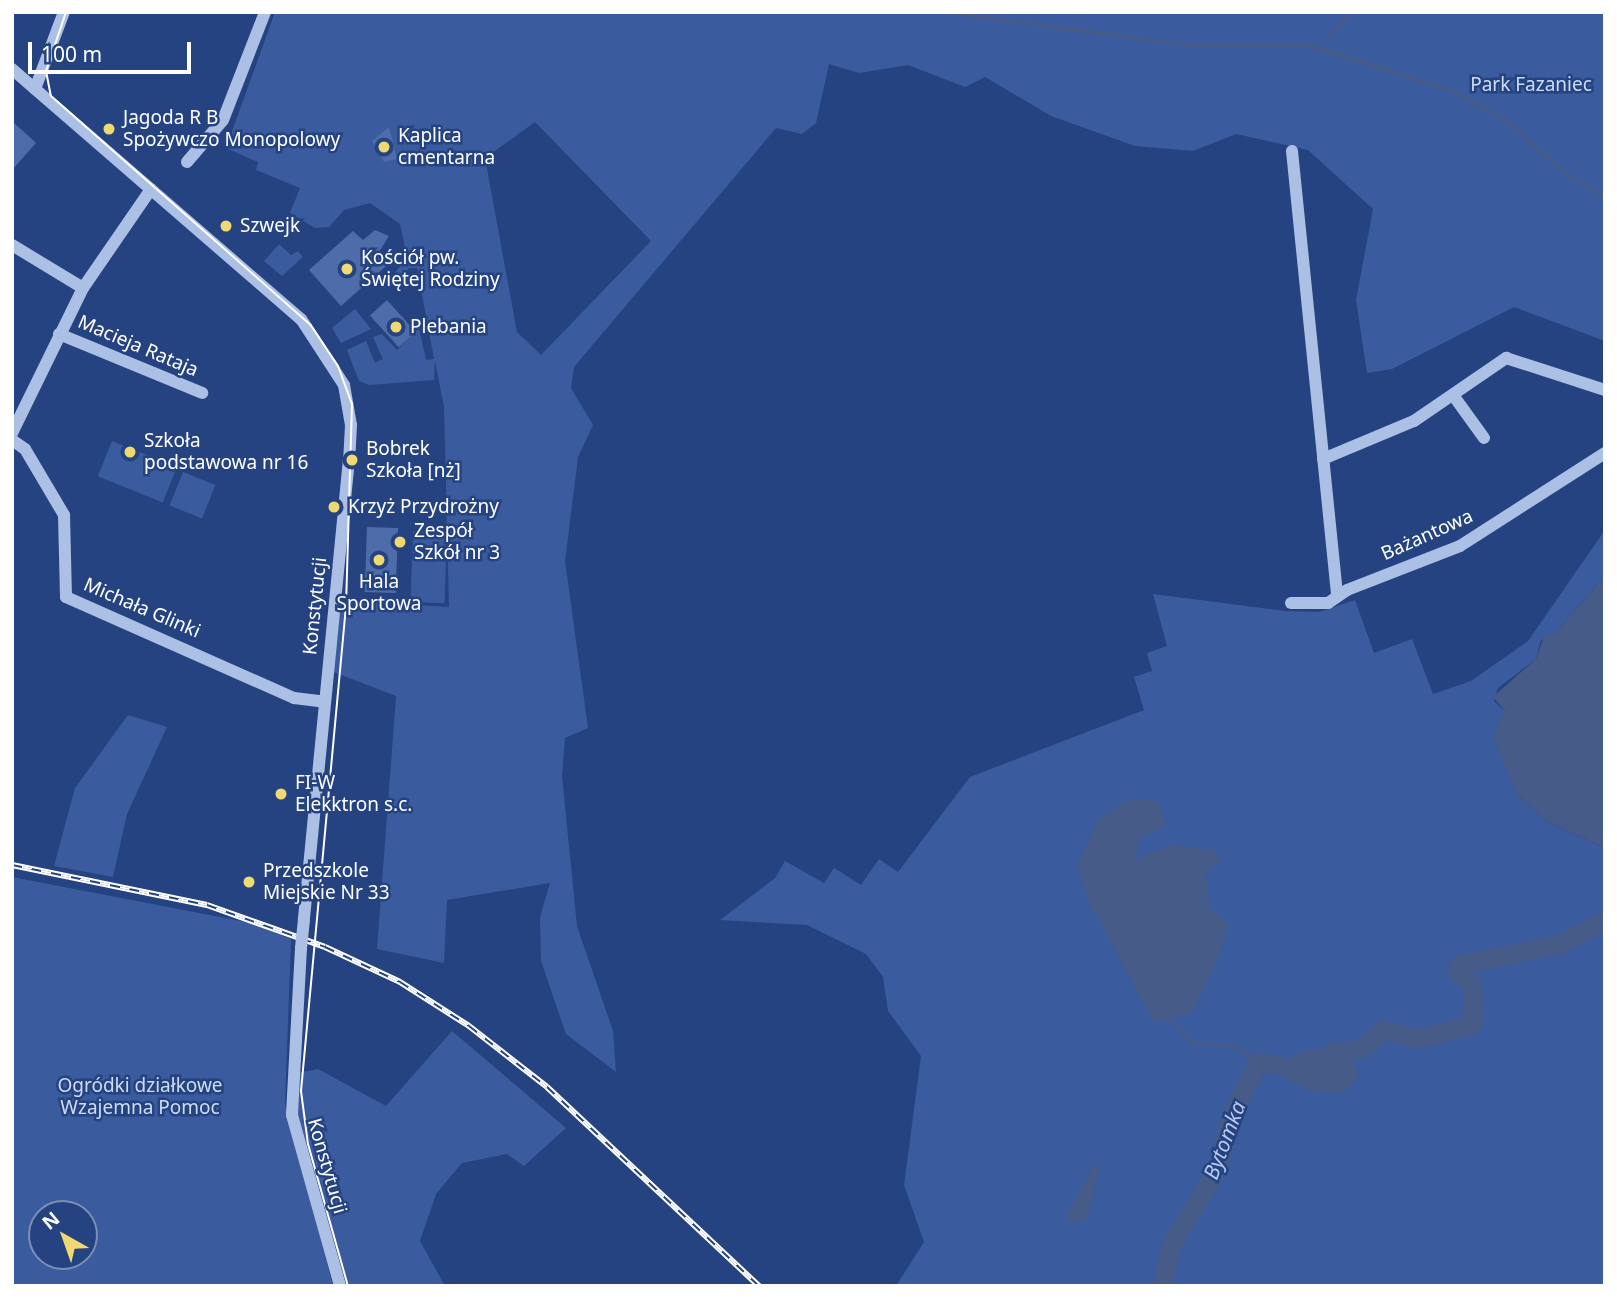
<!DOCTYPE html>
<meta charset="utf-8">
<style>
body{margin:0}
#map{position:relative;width:1617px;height:1298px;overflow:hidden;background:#254380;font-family:"Noto Sans",sans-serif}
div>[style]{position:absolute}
.green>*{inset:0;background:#3a5b9e;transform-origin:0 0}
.water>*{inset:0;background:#465b88}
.stream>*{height:3.5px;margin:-1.75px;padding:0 1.75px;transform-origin:1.75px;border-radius:1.75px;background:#465b88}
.river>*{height:19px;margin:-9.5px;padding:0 9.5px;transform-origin:9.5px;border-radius:9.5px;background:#465b88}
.building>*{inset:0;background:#4d6ca9;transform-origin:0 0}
.minor>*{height:12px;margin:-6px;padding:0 6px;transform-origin:6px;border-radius:6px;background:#acc0e6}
.tram>*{height:2px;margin:-1px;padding:0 1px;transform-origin:1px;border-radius:1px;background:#fff}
.rail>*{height:6px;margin-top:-3px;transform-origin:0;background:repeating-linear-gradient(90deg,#254380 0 10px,#fff 0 20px);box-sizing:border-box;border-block:2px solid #fff}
.minor-bridge>*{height:12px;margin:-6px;padding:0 6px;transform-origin:6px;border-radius:6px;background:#acc0e6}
.dots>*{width:19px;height:19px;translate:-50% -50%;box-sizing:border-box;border:4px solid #254380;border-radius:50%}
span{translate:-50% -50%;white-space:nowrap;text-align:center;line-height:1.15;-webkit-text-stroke:5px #254380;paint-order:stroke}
.park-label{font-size:19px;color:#cfdcf5}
.poi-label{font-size:19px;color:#fff}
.left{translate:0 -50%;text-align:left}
.street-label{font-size:19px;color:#fff}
.water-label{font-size:21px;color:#b7caee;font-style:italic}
.frame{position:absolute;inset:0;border:14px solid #fff;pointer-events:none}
.north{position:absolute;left:28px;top:1200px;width:70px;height:70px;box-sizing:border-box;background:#254380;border:2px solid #7c8eb3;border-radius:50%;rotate:320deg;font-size:19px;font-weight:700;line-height:28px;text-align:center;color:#fff}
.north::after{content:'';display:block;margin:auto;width:24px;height:32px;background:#f0d970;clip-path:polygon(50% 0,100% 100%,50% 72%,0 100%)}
.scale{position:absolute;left:28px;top:42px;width:163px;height:32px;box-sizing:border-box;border:4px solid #fff;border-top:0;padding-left:9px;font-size:21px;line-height:24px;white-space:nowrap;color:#fff;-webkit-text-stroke:5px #254380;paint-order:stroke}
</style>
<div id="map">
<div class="green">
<i style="clip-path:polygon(evenodd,275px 12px,1605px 12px,1605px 341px,1514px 307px,1392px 369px,1367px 373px,1356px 300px,1373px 209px,1308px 150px,1236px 134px,1193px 151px,1135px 146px,1051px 116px,985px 77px,965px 87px,908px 65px,859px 73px,829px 64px,816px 123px,802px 134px,776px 128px,574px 367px,571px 388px,593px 425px,578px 457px,565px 561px,588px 728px,565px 738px,562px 776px,577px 926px,613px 1031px,616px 1072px,566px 1034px,541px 961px,540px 917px,550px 883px,447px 900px,444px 963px,377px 949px,396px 696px,331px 671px,336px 600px,449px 607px,444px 407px,435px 361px,434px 380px,369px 385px,359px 381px,347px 350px,366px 341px,375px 363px,383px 359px,373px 337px,382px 334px,397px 350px,419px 328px,426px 360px,434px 359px,417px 268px,409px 268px,395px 285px,391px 278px,407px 257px,400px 224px,370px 203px,344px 210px,329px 227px,315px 228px,290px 213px,300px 188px,256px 170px,258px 162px,226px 148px,275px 12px,535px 122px,651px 241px,541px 355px,517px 332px,485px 158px,535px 122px)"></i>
<i style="clip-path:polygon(279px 244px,291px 255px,298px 251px,303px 257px,282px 276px,264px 261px)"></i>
<i style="clip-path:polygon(355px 309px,371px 329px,341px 343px,332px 328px)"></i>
<i style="left:112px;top:441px;width:70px;height:38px;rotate:22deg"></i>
<i style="left:183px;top:472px;width:35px;height:36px;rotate:22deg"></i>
<i style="clip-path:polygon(1605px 530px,1605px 576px,1554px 634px,1541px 640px,1536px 659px,1498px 688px,1494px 701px,1505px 711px,1494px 737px,1517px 794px,1546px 821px,1605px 848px,1605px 1286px,896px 1286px,924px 1242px,904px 1185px,921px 1056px,888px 1011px,883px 977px,866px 954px,807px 925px,720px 920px,775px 878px,785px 861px,824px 883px,834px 868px,861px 885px,879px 859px,898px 872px,970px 777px,1144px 710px,1134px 677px,1152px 671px,1147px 653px,1167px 646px,1153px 594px,1285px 611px,1319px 612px,1355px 600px,1374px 653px,1412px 639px,1433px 694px,1471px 681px,1528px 641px)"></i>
<i style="left:413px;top:531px;width:34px;height:71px;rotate:2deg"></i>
<i style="clip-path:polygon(128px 715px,167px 727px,127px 814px,113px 877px,54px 866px,75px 788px)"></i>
<i style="clip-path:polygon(evenodd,12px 877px,251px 923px,291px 939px,285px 1104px,333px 1286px,12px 1286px,12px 877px,42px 1214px,84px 1214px,84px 1256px,42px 1256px,42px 1214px)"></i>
<i style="clip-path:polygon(452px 1031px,566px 1128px,524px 1166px,507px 1154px,462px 1163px,436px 1194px,420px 1241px,445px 1286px,347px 1286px,298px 1115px,297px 1073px,318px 1069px,386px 1106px)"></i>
</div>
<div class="water">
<i style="clip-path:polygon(1605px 576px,1605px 848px,1546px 821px,1517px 794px,1493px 737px,1505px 711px,1493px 697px,1536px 659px,1544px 636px,1554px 634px)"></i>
<i style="clip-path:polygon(1129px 798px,1159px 802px,1166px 826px,1139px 840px,1135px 859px,1170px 845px,1213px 850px,1220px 862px,1205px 874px,1210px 908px,1228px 923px,1224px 944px,1192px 1013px,1154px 1022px,1088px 900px,1077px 865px,1098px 821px)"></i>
<i style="clip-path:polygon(1353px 1040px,1355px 1053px,1347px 1058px,1355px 1063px,1358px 1078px,1343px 1093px,1310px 1091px,1253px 1061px,1284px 1061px,1310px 1049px,1342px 1048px)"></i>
<i style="clip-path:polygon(1095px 1164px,1099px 1168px,1087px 1219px,1069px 1224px,1068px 1213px)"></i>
</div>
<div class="stream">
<i style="left:952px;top:12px;width:67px;rotate:9.5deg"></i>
<i style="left:1023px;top:23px;width:165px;rotate:7.6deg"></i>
<i style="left:1187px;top:45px;width:124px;rotate:0.5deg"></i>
<i style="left:1311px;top:46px;width:149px;rotate:17.6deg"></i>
<i style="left:1453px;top:91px;width:58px;rotate:28.8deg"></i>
<i style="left:1504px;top:119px;width:89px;rotate:40.9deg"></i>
<i style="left:1571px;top:177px;width:39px;rotate:29deg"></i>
<i style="left:1330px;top:37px;width:30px;rotate:-49deg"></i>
<i style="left:1170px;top:1018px;width:34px;rotate:47deg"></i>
<i style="left:1193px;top:1043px;width:41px;rotate:4.2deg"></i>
<i style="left:1234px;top:1046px;width:27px;rotate:34deg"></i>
</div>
<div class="river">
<i style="left:1331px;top:1053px;width:31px;rotate:-9deg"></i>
<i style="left:1362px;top:1048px;width:29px;rotate:-41deg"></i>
<i style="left:1384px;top:1029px;width:34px;rotate:17deg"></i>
<i style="left:1416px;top:1039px;width:59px;rotate:-14.7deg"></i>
<i style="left:1473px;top:1024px;width:40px;rotate:-91.4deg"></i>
<i style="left:1472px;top:984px;width:19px;rotate:-141deg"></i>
<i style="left:1457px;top:972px;width:7px;rotate:-82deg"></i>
<i style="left:1458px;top:965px;width:106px;rotate:-11.9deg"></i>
<i style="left:1562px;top:943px;width:49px;rotate:-28.1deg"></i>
<i style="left:1162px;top:1286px;width:43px;rotate:-77.9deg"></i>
<i style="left:1171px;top:1244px;width:88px;rotate:-58.5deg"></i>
<i style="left:1217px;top:1169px;width:55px;rotate:-75.2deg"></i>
<i style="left:1231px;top:1116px;width:60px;rotate:-63.4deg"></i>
<i style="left:1258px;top:1062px;width:21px;rotate:8deg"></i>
</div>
<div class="building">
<i style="clip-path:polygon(12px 121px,36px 143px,12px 170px)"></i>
<i style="clip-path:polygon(389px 127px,397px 159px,384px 162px,372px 141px)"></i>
<i style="clip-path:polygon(375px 230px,389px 236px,377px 255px,386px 266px,341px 306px,309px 270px,353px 231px,363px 240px)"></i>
<i style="left:387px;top:300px;width:43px;height:23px;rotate:48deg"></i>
<i style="left:367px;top:527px;width:31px;height:65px;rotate:2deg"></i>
</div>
<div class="minor">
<i style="left:12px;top:69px;width:382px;rotate:40.9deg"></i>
<i style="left:301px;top:319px;width:79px;rotate:56.9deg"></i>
<i style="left:344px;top:385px;width:41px;rotate:80.1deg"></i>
<i style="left:351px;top:425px;width:34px;rotate:93deg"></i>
<i style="left:349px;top:459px;width:463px;rotate:95.6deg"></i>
<i style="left:35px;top:89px;width:82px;rotate:-69.4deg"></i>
<i style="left:1292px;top:151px;width:447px;rotate:84.2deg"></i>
<i style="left:187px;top:162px;width:55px;rotate:-49.4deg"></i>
<i style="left:223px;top:120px;width:116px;rotate:-68.7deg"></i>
<i style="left:12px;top:245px;width:83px;rotate:31.2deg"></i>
<i style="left:59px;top:334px;width:155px;rotate:22.4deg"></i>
<i style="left:1453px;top:395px;width:53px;rotate:54.2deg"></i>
<i style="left:12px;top:433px;width:161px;rotate:-63.9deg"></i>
<i style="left:83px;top:288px;width:120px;rotate:-55.5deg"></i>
<i style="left:12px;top:440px;width:16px;rotate:35deg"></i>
<i style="left:25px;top:449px;width:77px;rotate:59.4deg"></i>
<i style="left:64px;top:515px;width:82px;rotate:88.6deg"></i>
<i style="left:66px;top:597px;width:249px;rotate:23.9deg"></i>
<i style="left:294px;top:698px;width:31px;rotate:7deg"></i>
<i style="left:1323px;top:459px;width:99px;rotate:-22.7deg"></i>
<i style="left:1414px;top:421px;width:112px;rotate:-34.4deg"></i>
<i style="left:1506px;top:358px;width:104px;rotate:17.9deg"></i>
<i style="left:1291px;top:603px;width:37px"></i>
<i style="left:1328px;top:603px;width:23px;rotate:-34deg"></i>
<i style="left:1347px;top:590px;width:121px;rotate:-21.3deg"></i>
<i style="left:1460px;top:546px;width:172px;rotate:-32.7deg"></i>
<i style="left:301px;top:948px;width:167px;rotate:93.1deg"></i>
<i style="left:292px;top:1115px;width:178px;rotate:74.3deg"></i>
</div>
<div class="tram">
<i style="left:66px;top:12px;width:62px;rotate:108.7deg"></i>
<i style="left:46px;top:71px;width:25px;rotate:79deg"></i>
<i style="left:51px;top:96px;width:345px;rotate:41.4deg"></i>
<i style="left:310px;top:324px;width:50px;rotate:56.3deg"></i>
<i style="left:338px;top:366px;width:40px;rotate:69.8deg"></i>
<i style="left:352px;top:404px;width:202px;rotate:91.7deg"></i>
<i style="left:346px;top:606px;width:487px;rotate:95.3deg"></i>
<i style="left:301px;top:1091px;width:53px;rotate:82.5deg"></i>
<i style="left:308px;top:1144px;width:148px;rotate:74.3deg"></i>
</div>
<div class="rail">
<i style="left:12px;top:865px;width:199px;rotate:11.6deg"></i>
<i style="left:207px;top:905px;width:125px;rotate:19.6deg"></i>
<i style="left:325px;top:947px;width:83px;rotate:25deg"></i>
<i style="left:400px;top:982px;width:82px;rotate:32.5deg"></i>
<i style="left:469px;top:1026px;width:99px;rotate:38deg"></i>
<i style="left:547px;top:1087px;width:291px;rotate:43.2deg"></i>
</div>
<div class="minor-bridge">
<i style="left:301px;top:948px;width:28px;rotate:-84deg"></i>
</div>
<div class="dots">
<i style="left:109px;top:129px;background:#f0d970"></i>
<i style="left:384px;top:147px;background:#f0d970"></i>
<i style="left:226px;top:226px;background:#f0d970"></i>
<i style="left:347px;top:269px;background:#f0d970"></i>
<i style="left:396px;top:327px;background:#f0d970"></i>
<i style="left:130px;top:452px;background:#f0d970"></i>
<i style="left:352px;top:460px;background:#f0d970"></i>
<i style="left:334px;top:507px;background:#f0d970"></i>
<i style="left:400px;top:542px;background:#f0d970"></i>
<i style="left:379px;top:560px;background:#f0d970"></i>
<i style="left:281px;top:794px;background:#f0d970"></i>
<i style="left:249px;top:882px;background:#f0d970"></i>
</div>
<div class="park-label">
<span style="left:1531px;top:85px">Park Fazaniec</span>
<span style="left:140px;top:1097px">Ogródki działkowe<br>Wzajemna Pomoc</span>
</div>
<div class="poi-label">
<span class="left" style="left:123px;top:129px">Jagoda R B<br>Spożywczo Monopolowy</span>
<span class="left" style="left:398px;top:147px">Kaplica<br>cmentarna</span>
<span class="left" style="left:240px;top:226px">Szwejk</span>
<span class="left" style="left:361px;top:269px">Kościół pw.<br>Świętej Rodziny</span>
<span class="left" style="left:410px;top:327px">Plebania</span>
<span class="left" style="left:144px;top:452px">Szkoła<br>podstawowa nr 16</span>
<span class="left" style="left:366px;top:460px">Bobrek<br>Szkoła [nż]</span>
<span class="left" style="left:348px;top:507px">Krzyż Przydrożny</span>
<span class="left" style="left:414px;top:542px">Zespół<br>Szkół nr 3</span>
<span style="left:379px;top:593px">Hala<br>Sportowa</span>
<span class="left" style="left:295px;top:794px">FI-W<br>Elekktron s.c.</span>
<span class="left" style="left:263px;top:882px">Przedszkole<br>Miejskie Nr 33</span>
</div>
<div class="street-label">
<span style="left:138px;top:346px;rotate:23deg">Macieja Rataja</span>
<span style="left:1427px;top:535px;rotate:-24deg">Bażantowa</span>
<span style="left:315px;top:606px;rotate:-84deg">Konstytucji</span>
<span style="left:142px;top:608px;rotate:23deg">Michała Glinki</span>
<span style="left:327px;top:1166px;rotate:74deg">Konstytucji</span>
</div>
<div class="water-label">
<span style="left:1224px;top:1140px;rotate:-69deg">Bytomka</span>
</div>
<div class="frame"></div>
<div class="north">N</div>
<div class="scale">100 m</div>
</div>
